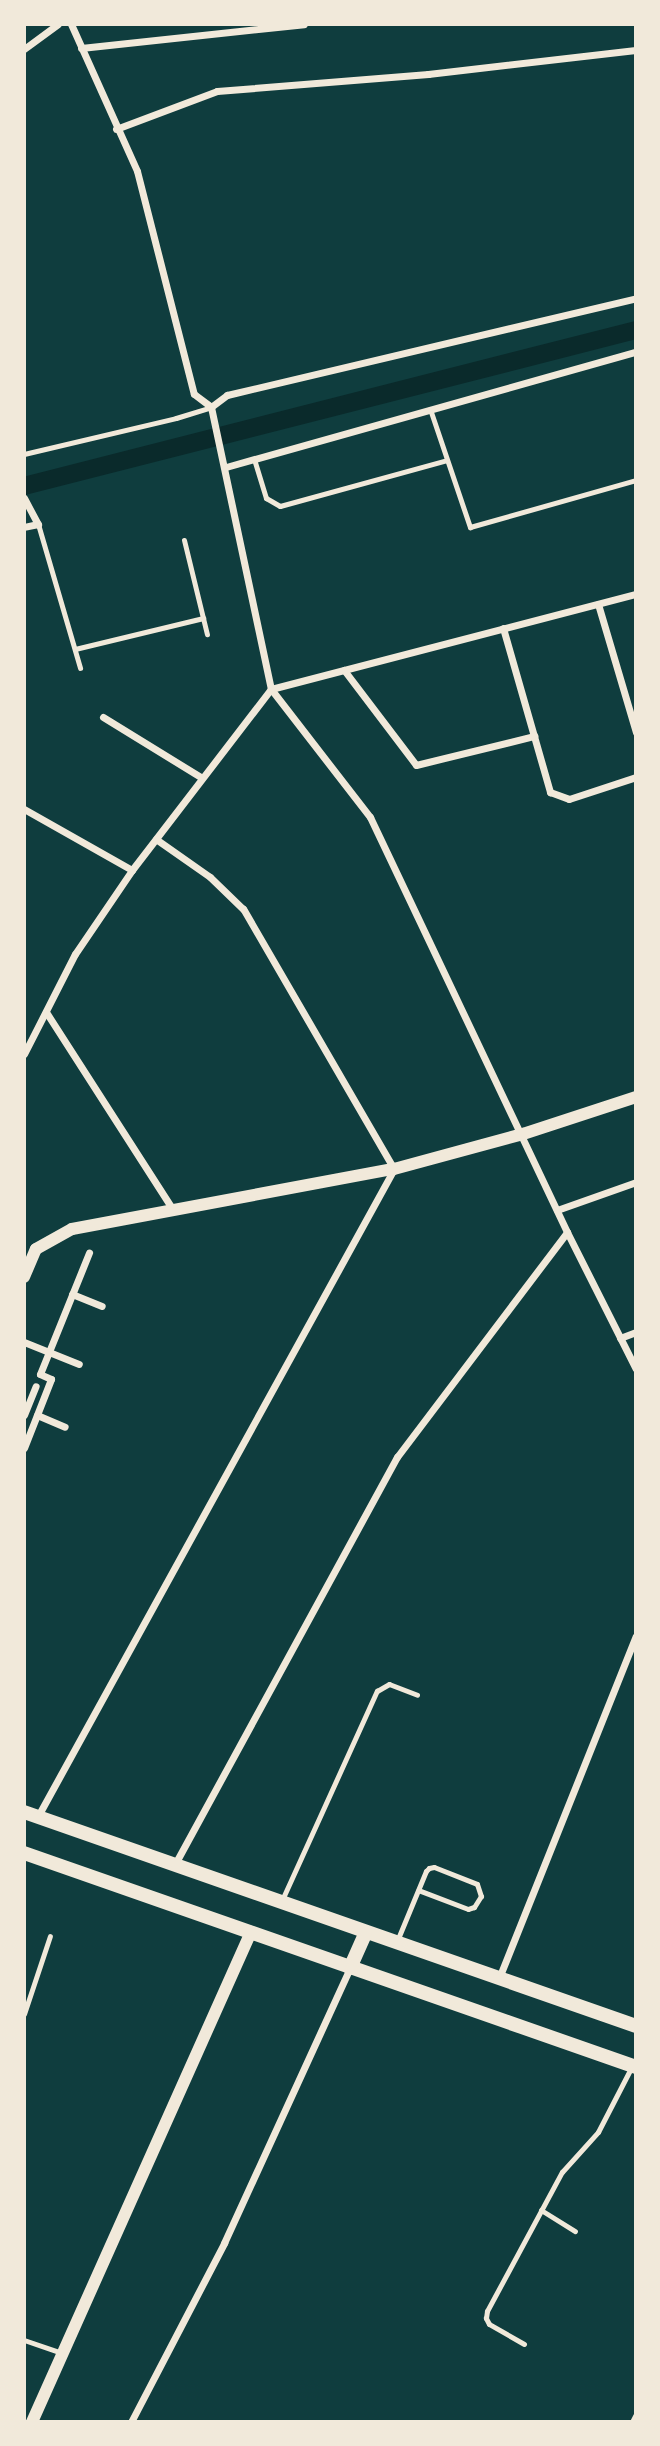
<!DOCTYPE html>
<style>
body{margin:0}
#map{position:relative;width:660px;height:2446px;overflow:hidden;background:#0f3d3e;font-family:Quicksand,sans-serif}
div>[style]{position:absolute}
.canal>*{height:18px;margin:-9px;padding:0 9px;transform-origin:9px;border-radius:9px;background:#0a2a2b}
.service>*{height:5px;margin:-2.5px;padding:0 2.5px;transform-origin:2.5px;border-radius:2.5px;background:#f1e9da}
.minor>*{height:7px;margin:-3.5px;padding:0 3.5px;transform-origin:3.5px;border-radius:3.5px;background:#f1e9da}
.tertiary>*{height:12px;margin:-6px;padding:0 6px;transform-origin:6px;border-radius:6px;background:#f1e9da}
.secondary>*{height:14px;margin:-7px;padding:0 7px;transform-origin:7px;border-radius:7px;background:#f1e9da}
span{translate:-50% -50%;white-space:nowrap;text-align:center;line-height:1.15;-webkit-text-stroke:5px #f1e9da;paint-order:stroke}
.frame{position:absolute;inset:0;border:26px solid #f1e9da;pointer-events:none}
</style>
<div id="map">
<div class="canal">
<i style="left:24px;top:486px;width:632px;rotate:-14.3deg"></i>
</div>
<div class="service">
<i style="left:430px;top:409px;width:125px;rotate:71.3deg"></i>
<i style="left:470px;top:527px;width:173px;rotate:-15.8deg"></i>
<i style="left:24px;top:454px;width:156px;rotate:-13.3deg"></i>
<i style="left:176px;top:418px;width:37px;rotate:-17deg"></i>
<i style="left:254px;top:459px;width:41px;rotate:72.9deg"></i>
<i style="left:266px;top:498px;width:16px;rotate:30deg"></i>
<i style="left:280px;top:506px;width:173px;rotate:-15.4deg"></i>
<i style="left:38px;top:524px;width:150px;rotate:73.7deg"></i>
<i style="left:184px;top:540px;width:97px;rotate:76.3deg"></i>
<i style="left:75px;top:649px;width:132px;rotate:-13.6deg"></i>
<i style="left:282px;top:1900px;width:230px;rotate:-65.6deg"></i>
<i style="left:377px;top:1691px;width:14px;rotate:-30deg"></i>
<i style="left:389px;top:1684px;width:30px;rotate:21deg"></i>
<i style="left:397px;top:1941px;width:76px;rotate:-67.5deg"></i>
<i style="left:426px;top:1871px;width:4px;rotate:-45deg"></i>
<i style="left:429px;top:1868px;width:5px;rotate:-11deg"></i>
<i style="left:434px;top:1867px;width:46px;rotate:21.6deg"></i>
<i style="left:477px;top:1884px;width:13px;rotate:72deg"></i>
<i style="left:481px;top:1896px;width:13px;rotate:122deg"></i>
<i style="left:474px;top:1907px;width:6px;rotate:162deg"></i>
<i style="left:468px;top:1909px;width:53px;rotate:-159.2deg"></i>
<i style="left:24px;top:2014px;width:82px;rotate:-71.6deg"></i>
<i style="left:541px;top:2210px;width:40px;rotate:32deg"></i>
<i style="left:24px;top:2340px;width:39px;rotate:19deg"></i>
<i style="left:524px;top:2344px;width:40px;rotate:-150.3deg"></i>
<i style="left:489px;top:2324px;width:7px;rotate:-117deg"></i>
<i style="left:486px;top:2318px;width:7px;rotate:-82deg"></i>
<i style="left:487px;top:2311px;width:158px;rotate:-61.7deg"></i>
<i style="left:562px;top:2172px;width:54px;rotate:-48deg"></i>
<i style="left:598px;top:2132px;width:72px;rotate:-62.7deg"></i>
</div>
<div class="minor">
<i style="left:71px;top:24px;width:161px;rotate:65.8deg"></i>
<i style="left:137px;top:171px;width:230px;rotate:75.7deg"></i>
<i style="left:194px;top:394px;width:21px;rotate:37deg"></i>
<i style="left:81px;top:48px;width:224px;rotate:-6.1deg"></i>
<i style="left:24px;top:49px;width:42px;rotate:-36.3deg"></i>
<i style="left:116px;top:129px;width:108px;rotate:-20.6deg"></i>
<i style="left:217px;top:91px;width:212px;rotate:-4.6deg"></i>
<i style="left:428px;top:74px;width:209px;rotate:-6.6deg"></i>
<i style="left:211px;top:407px;width:288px;rotate:78deg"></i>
<i style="left:271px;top:689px;width:162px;rotate:52.3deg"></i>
<i style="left:370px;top:817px;width:459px;rotate:64.6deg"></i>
<i style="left:567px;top:1232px;width:153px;rotate:63.3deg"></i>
<i style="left:211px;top:407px;width:20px;rotate:-37deg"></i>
<i style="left:227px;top:395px;width:420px;rotate:-13.3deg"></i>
<i style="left:226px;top:467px;width:426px;rotate:-15.7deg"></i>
<i style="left:24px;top:498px;width:30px;rotate:62deg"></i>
<i style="left:38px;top:524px;width:14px;rotate:168deg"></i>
<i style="left:598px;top:604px;width:134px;rotate:73.5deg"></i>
<i style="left:503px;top:628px;width:171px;rotate:74deg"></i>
<i style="left:550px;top:792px;width:20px;rotate:20deg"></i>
<i style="left:569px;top:799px;width:71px;rotate:-18.2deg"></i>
<i style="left:344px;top:670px;width:119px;rotate:52.8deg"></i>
<i style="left:416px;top:765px;width:122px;rotate:-13.8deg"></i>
<i style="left:103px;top:717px;width:116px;rotate:31.6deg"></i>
<i style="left:24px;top:809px;width:124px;rotate:29.5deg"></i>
<i style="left:46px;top:1012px;width:235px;rotate:57.3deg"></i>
<i style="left:24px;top:1054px;width:112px;rotate:-63deg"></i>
<i style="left:75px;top:954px;width:102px;rotate:-55.8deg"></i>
<i style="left:132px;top:870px;width:228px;rotate:-52.5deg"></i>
<i style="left:271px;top:689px;width:377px;rotate:-14.6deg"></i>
<i style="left:557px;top:1210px;width:84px;rotate:-19.5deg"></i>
<i style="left:72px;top:1294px;width:32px;rotate:22deg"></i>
<i style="left:620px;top:1338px;width:17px;rotate:-21deg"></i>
<i style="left:24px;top:1342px;width:59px;rotate:21.8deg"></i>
<i style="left:24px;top:1415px;width:31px;rotate:-68deg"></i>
<i style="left:37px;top:1415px;width:30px;rotate:23deg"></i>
<i style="left:24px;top:1448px;width:74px;rotate:-68.6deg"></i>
<i style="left:51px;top:1379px;width:12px;rotate:-156deg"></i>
<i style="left:40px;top:1374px;width:131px;rotate:-68deg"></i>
<i style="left:38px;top:1816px;width:738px;rotate:-61.18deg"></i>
<i style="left:394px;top:1169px;width:301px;rotate:-120.1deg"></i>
<i style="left:243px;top:909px;width:46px;rotate:-135.9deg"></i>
<i style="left:210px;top:877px;width:66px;rotate:-144.9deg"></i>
<i style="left:175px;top:1864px;width:464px;rotate:-61.4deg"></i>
<i style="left:397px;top:1457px;width:282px;rotate:-52.9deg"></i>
<i style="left:499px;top:1978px;width:368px;rotate:-68.2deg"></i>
<i style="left:131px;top:2422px;width:202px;rotate:-62.5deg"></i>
<i style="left:224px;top:2243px;width:302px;rotate:-65.4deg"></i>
<i style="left:633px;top:2422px;width:7px;rotate:-63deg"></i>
</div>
<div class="tertiary">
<i style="left:24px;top:1277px;width:30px;rotate:-67deg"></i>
<i style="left:36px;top:1249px;width:41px;rotate:-29.1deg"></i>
<i style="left:72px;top:1229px;width:328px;rotate:-10.6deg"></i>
<i style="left:394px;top:1169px;width:134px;rotate:-15.2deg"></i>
<i style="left:523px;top:1134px;width:119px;rotate:-18.1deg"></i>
<i style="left:32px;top:2422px;width:537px;rotate:-65.92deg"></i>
</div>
<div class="secondary">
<i style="left:24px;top:1812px;width:648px;rotate:19.27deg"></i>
<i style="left:24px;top:1853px;width:648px;rotate:19.27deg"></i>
<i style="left:350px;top:1968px;width:37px;rotate:-66deg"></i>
</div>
<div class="frame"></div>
</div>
